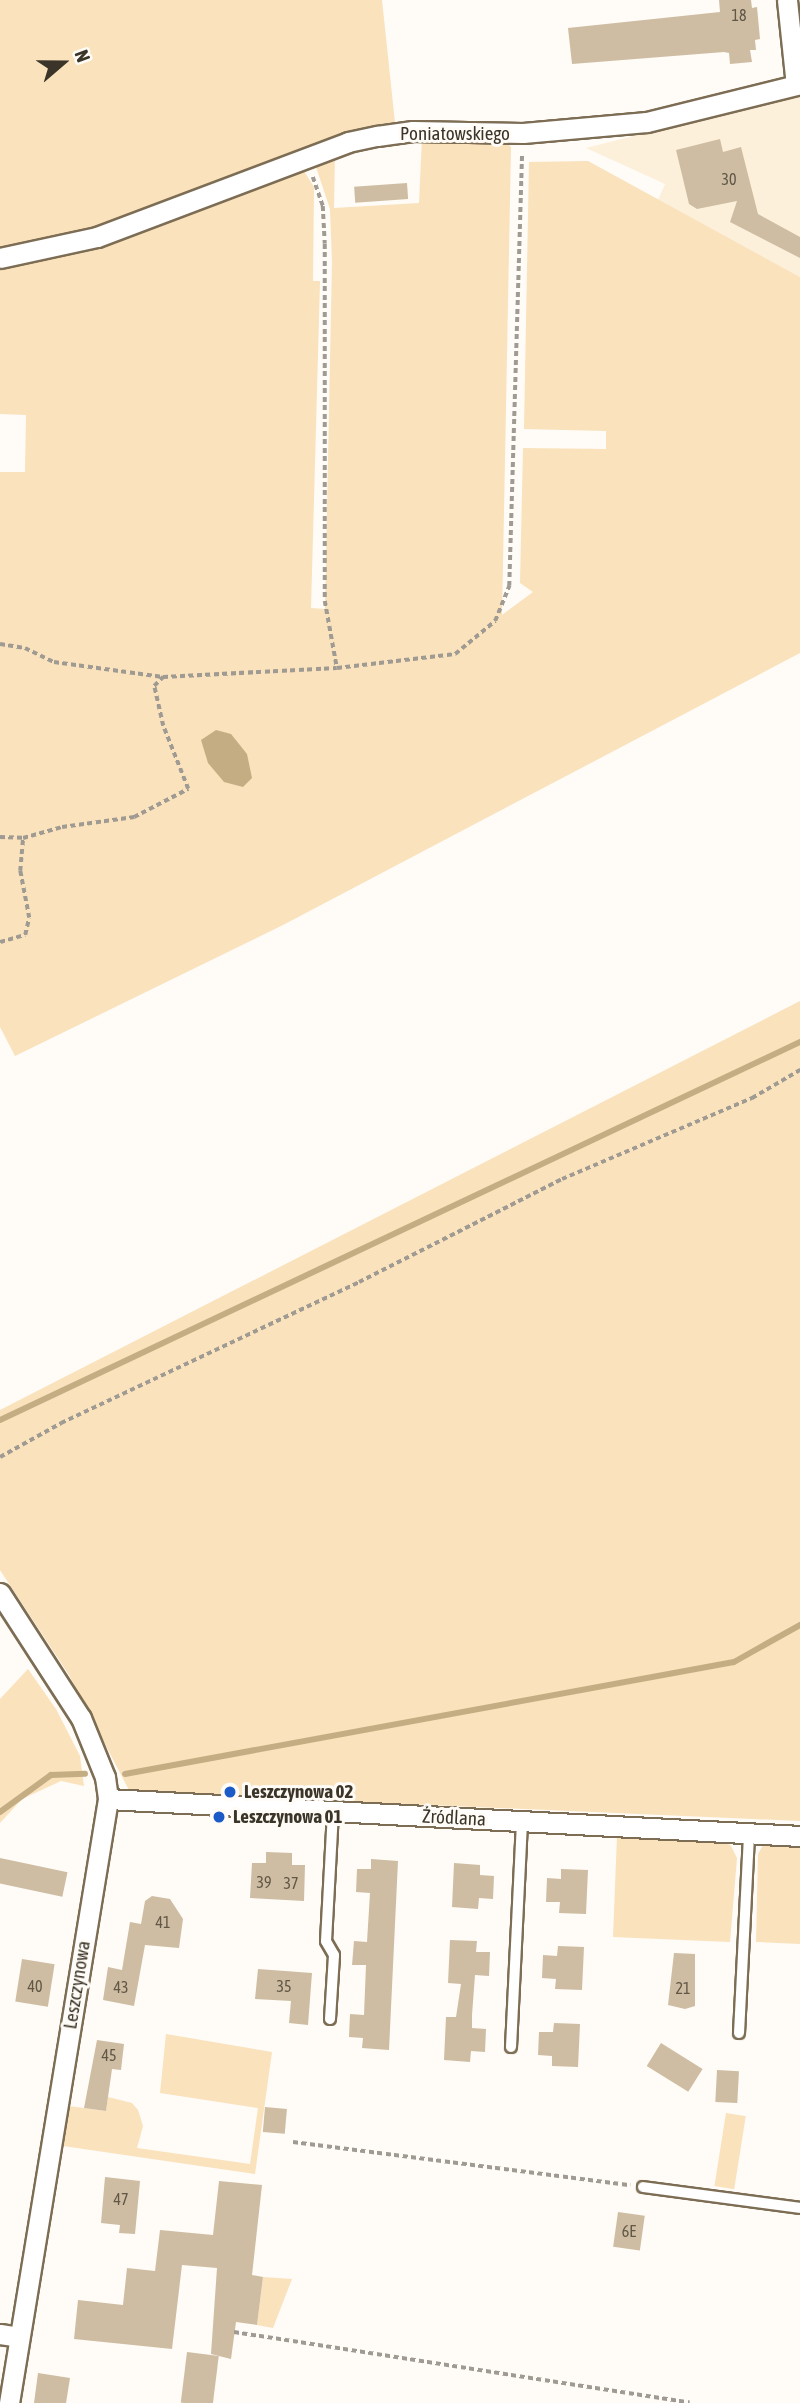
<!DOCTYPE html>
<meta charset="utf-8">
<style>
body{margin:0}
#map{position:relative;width:800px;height:2403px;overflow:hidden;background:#fffbf6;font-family:"Asap Condensed",sans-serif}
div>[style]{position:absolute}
.built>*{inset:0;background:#fdf0db}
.green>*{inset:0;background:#f9e2bc;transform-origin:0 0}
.water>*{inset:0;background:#c5ad83}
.stream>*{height:6px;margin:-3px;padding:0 3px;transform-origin:3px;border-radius:3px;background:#c5ad83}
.building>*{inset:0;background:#cebda2;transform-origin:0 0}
.path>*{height:3.5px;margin-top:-1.75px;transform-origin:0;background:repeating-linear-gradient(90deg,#9f9a92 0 5px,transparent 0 8.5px)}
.roads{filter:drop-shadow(2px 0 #7c6d54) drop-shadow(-2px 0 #7c6d54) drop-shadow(0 2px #7c6d54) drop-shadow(0 -2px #7c6d54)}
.lane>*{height:10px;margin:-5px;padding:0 5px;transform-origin:5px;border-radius:5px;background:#fff}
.street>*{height:19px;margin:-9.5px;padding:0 9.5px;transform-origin:9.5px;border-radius:9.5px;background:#fff}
.dots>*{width:19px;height:19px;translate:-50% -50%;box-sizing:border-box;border:4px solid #fffbf6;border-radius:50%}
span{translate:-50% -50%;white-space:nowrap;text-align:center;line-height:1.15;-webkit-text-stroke:6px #fffbf6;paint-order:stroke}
.number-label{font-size:16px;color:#605747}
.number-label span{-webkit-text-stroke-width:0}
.street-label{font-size:19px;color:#3b3529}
.poi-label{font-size:19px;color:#3b3529;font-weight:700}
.left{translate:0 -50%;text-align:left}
.north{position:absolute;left:28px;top:28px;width:70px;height:70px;-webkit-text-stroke:5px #fffbf6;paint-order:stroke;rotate:70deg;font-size:19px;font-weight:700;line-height:28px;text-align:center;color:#3b3529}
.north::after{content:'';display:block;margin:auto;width:24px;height:32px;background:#3b3529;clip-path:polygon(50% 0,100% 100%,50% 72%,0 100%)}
</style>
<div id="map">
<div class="built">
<i style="clip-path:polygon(800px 94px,800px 277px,658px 200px,665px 184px,586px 148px)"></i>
</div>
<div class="green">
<i style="clip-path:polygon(0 0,382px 0,395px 123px,349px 131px,180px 202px,89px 229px,0 247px)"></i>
<i style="clip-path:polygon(422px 138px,503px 139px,511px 147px,502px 615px,533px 592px,520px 583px,523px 448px,606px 449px,606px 431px,524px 429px,529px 162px,588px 161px,800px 277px,800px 653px,283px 925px,15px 1056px,0 1027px,0 472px,25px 472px,26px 415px,0 414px,0 270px,135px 231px,301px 166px,314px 187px,313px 281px,320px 281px,311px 608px,325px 609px,332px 262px,330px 209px,314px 161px,335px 153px,334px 208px,419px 203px)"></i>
<i style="clip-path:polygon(800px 1001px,800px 1821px,130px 1792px,69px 1675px,0 1570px,0 1410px)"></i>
<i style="clip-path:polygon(28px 1669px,56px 1709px,80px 1756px,84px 1786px,61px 1781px,22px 1799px,0 1823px,0 1699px)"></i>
<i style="clip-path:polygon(617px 1836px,724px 1841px,731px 1846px,737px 1858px,730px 1942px,613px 1937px)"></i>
<i style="clip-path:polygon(800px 1843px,800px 1944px,756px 1942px,758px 1854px,763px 1845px)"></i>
<i style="clip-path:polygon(166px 2034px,272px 2052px,255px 2174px,63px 2146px,69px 2106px,106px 2111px,108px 2097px,132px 2103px,138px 2110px,143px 2126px,137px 2148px,250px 2164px,258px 2108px,160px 2093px)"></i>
<i style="left:726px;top:2113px;width:20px;height:74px;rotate:9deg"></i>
<i style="clip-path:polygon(263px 2277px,292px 2279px,273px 2328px,257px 2325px)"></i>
</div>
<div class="water">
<i style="clip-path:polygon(216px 730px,231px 734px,247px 754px,252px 778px,243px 787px,224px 782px,208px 763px,201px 740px)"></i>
</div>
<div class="stream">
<i style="left:0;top:1420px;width:885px;rotate:-25.29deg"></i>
<i style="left:125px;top:1774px;width:619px;rotate:-10.42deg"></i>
<i style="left:734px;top:1662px;width:76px;rotate:-29.3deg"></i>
<i style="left:0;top:1812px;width:63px;rotate:-36deg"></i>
<i style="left:51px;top:1775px;width:34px;rotate:-2deg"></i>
</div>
<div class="building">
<i style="clip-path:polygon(719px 0,751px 0,752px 8px,757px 7px,760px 39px,755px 40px,756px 50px,750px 50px,752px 62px,730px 64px,729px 53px,724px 52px,572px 64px,568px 28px,720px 12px)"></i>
<i style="clip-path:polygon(720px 139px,723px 152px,741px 147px,758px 214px,800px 237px,800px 258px,730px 222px,737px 201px,697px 209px,689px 204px,676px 150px)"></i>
<i style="left:407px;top:183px;width:16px;height:53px;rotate:86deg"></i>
<i style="clip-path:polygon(266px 1852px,292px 1853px,292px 1865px,305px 1865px,304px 1901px,250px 1898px,252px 1863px,266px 1863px)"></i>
<i style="left:0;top:1858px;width:69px;height:25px;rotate:12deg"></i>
<i style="clip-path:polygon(371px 1859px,398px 1861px,389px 2050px,362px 2048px,363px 2038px,349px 2037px,350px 2014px,364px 2015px,366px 1965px,352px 1965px,354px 1941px,367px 1942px,370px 1893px,356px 1892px,357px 1869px,371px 1869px)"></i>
<i style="clip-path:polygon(454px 1863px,480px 1865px,480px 1875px,494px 1876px,493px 1899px,479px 1898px,478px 1909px,452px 1907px)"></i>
<i style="clip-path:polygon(561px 1869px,588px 1870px,586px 1914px,559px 1913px,560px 1902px,546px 1902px,547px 1878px,561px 1879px)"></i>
<i style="clip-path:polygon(152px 1896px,170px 1899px,183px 1919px,179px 1948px,145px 1945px,134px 2006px,103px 2000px,108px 1967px,122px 1970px,130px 1922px,141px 1924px,145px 1901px)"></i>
<i style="clip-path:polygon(450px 1940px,477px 1941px,476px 1952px,490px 1952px,489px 1976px,475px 1975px,472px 2015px,472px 2028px,486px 2029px,485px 2052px,471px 2051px,470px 2062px,444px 2060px,446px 2017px,456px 2017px,461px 1984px,448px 1983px)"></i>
<i style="clip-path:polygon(558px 1946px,584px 1947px,582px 1990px,555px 1989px,556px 1979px,542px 1978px,543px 1955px,557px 1956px)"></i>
<i style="clip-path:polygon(674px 1953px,695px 1954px,695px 2006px,685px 2009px,668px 2005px)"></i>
<i style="left:22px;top:1959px;width:33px;height:43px;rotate:9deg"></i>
<i style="clip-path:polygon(258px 1969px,312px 1973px,308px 2025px,289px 2023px,291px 2001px,255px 1999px)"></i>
<i style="clip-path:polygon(554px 2023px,580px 2024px,578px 2067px,552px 2066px,552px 2056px,538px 2055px,539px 2032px,553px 2032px)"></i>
<i style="clip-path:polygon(97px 2040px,124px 2044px,121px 2070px,112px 2069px,106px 2111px,84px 2108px)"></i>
<i style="left:661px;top:2043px;width:49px;height:27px;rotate:32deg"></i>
<i style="left:717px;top:2070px;width:22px;height:32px;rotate:3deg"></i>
<i style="left:265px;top:2107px;width:22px;height:25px;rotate:5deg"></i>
<i style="clip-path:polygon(105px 2177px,140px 2181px,135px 2234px,119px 2233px,120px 2225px,101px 2223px)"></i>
<i style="clip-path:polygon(219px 2181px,262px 2185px,252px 2275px,263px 2277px,257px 2325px,236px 2322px,231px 2359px,211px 2354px,217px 2268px,182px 2265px,172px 2349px,74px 2339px,78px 2300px,123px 2305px,127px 2268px,155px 2271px,160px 2230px,213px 2235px)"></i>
<i style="left:618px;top:2212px;width:27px;height:35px;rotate:8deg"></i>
<i style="left:187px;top:2352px;width:32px;height:51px;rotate:7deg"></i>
<i style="clip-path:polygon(38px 2373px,70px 2378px,66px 2403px,34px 2403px)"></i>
</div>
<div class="path">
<i style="left:313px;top:177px;width:31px;rotate:71deg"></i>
<i style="left:323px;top:206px;width:38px;rotate:87deg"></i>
<i style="left:325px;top:244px;width:357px;rotate:90deg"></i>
<i style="left:325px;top:601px;width:68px;rotate:79.8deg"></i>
<i style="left:0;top:644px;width:25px;rotate:9deg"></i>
<i style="left:25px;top:648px;width:32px;rotate:26deg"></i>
<i style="left:54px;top:662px;width:110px;rotate:7.8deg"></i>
<i style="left:0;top:837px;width:23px;rotate:2deg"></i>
<i style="left:0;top:942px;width:26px;rotate:-16deg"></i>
<i style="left:25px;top:935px;width:17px;rotate:-77deg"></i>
<i style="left:29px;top:918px;width:48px;rotate:-100.8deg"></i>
<i style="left:20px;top:871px;width:33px;rotate:-85deg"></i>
<i style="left:23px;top:838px;width:41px;rotate:-15.8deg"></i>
<i style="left:62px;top:827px;width:73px;rotate:-7.9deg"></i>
<i style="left:134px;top:817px;width:61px;rotate:-27.4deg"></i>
<i style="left:188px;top:789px;width:68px;rotate:-111.6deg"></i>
<i style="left:163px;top:726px;width:41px;rotate:-102.7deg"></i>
<i style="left:154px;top:686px;width:13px;rotate:-45deg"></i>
<i style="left:163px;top:677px;width:174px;rotate:-3deg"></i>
<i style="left:337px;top:668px;width:119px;rotate:-6.8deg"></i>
<i style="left:455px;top:654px;width:52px;rotate:-39.5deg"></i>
<i style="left:495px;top:621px;width:38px;rotate:-68deg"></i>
<i style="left:509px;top:586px;width:433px;rotate:-88.3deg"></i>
<i style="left:0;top:1457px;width:70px;rotate:-29.1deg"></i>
<i style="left:61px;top:1423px;width:330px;rotate:-25.3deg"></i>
<i style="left:359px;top:1282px;width:228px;rotate:-26.9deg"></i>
<i style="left:562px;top:1179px;width:207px;rotate:-23.1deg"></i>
<i style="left:752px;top:1098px;width:56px;rotate:-30.3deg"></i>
<i style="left:293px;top:2142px;width:340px;rotate:7.3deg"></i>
<i style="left:234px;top:2332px;width:461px;rotate:8.8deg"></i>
</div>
<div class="roads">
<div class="lane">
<i style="left:330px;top:2019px;width:64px;rotate:-86.4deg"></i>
<i style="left:334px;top:1955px;width:16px;rotate:-120deg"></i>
<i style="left:326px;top:1941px;width:130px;rotate:-86.9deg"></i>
<i style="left:739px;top:2033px;width:200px;rotate:-87.1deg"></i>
<i style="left:511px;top:2047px;width:226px;rotate:-87.2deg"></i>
<i style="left:643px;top:2187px;width:158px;rotate:7.6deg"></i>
</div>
<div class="street">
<i style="left:787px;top:0;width:85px;rotate:84deg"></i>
<i style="left:0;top:258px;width:99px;rotate:-12.2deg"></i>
<i style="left:97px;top:237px;width:268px;rotate:-20.7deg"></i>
<i style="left:348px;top:142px;width:30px;rotate:-12deg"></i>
<i style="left:377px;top:136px;width:36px;rotate:-8deg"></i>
<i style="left:413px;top:131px;width:110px;rotate:1deg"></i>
<i style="left:523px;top:133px;width:124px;rotate:-5.1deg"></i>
<i style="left:647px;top:122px;width:158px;rotate:-13.9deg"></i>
<i style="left:0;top:1593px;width:149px;rotate:57.1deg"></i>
<i style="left:81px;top:1718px;width:64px;rotate:67.9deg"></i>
<i style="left:105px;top:1777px;width:22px;rotate:82deg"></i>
<i style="left:108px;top:1799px;width:612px;rotate:99.31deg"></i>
<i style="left:108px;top:1799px;width:693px;rotate:3.06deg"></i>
<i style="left:0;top:2334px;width:19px;rotate:9deg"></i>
</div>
</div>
<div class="dots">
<i style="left:230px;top:1792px;background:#1b5bc7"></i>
<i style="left:219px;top:1817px;background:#1b5bc7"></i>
</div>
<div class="number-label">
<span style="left:739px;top:15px">18</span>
<span style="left:729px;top:179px">30</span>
<span style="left:264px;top:1882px">39</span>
<span style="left:291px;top:1883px">37</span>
<span style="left:163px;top:1922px">41</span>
<span style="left:35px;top:1986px">40</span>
<span style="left:284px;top:1986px">35</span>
<span style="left:121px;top:1987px">43</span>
<span style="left:683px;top:1988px">21</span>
<span style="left:109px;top:2055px">45</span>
<span style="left:121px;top:2199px">47</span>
<span style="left:629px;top:2231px">6E</span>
</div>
<div class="street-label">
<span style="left:455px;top:134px">Poniatowskiego</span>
<span style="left:454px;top:1818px;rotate:3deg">Źródlana</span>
<span style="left:77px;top:1985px;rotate:-81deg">Leszczynowa</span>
</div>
<div class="poi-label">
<span class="left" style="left:244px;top:1792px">Leszczynowa 02</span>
<span class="left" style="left:233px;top:1817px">Leszczynowa 01</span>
</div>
<div class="north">N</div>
</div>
